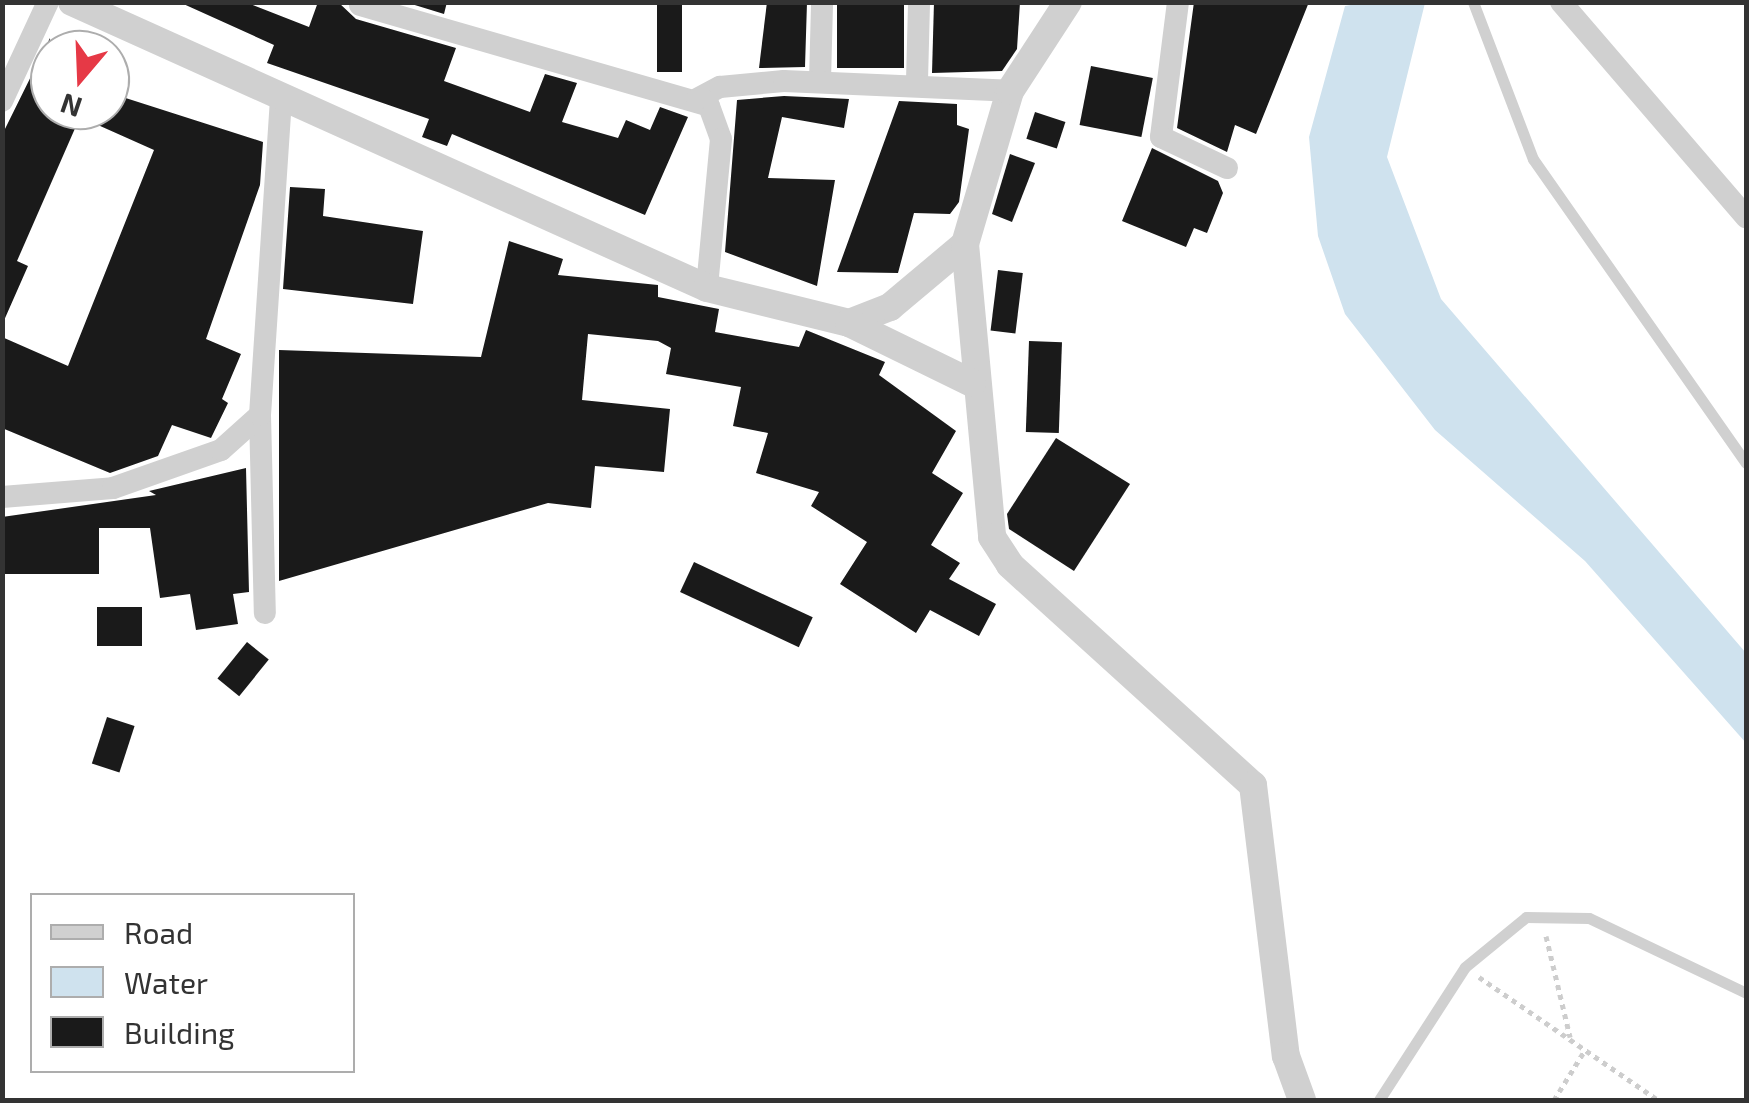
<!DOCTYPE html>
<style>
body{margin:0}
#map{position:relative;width:1749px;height:1103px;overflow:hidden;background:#fff;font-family:"Exo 2",sans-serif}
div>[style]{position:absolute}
.water>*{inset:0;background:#cfe2ee}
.building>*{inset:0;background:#1a1a1a;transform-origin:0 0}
.path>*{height:5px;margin-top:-2.5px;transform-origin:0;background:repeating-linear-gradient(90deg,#cdcdcd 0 5px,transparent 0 10px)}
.service>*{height:11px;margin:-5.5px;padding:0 5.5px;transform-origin:5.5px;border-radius:5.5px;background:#d0d0d0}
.minor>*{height:22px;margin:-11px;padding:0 11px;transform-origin:11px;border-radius:11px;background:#d0d0d0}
.tertiary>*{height:28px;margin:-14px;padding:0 14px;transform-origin:14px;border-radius:14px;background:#d0d0d0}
span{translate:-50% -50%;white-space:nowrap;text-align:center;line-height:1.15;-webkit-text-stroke:10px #fff;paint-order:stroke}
.frame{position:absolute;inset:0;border:5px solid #333;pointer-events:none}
.legend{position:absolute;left:30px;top:893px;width:325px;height:180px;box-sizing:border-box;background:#fff;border:2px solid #adadad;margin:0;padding:12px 18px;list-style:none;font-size:30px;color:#333}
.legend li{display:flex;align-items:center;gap:20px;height:50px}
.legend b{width:50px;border:2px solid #adadad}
.north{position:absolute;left:30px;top:30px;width:100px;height:100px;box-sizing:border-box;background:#fff;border:2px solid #adadad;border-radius:50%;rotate:199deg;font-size:28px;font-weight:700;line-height:40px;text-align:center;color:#333}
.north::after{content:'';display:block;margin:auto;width:35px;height:45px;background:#e63946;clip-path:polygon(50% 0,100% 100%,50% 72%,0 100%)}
</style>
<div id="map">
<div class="water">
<i style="clip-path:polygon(1362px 3px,1425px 3px,1387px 157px,1441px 299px,1746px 653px,1746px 743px,1585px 561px,1435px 430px,1345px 314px,1318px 236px,1309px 137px,1345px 6px)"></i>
</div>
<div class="building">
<i style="clip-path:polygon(179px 2px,245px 2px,309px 27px,318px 2px,338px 2px,356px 19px,456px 48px,444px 81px,530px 112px,545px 74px,577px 83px,562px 122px,618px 138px,626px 120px,650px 130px,660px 107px,688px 117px,645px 215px,452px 134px,447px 146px,422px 137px,429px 119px,267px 63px,274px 45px)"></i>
<i style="clip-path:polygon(405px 2px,447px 2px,444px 14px)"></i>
<i style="left:657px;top:2px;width:25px;height:70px"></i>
<i style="clip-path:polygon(767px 2px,807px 2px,805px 67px,759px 68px)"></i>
<i style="left:837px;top:2px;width:67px;height:66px"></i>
<i style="clip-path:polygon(934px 2px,1020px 2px,1017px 49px,1002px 71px,932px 73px)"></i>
<i style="clip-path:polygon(1194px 2px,1309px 2px,1256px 134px,1235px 125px,1227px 152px,1177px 128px)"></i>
<i style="clip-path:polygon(50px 38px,50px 110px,110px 110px,110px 93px,263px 142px,260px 185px,206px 339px,241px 354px,222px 399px,228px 403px,211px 438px,172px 425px,158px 456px,110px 473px,2px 428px,2px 337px,68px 366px,154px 150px,80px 117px,17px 261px,28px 266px,2px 325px,2px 135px)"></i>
<i style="left:1091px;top:66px;width:63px;height:60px;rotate:11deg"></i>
<i style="clip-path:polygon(784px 96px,849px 99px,844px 128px,782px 117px,768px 178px,835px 180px,817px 286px,725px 252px,737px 100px)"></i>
<i style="clip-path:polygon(899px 101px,957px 104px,957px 125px,969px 129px,959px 202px,950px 214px,914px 213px,898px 273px,837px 272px)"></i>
<i style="left:1035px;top:112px;width:32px;height:28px;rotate:18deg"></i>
<i style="clip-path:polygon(1152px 148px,1218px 181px,1223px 193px,1207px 233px,1194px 228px,1186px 247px,1122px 221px)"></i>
<i style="clip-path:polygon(1010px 154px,1035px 163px,1012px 222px,992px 214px)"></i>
<i style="clip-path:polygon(290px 187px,325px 189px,323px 216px,423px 231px,413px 304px,283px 289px)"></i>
<i style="clip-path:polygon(509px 241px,563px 259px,558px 275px,658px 285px,658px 297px,719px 309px,715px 332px,799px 347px,806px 330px,885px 362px,879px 375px,956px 431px,932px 473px,963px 493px,931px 545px,960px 563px,949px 579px,996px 604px,979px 636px,930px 610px,916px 633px,840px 584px,867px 542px,811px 506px,819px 492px,756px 473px,768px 433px,733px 426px,741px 387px,666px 374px,671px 348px,658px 341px,588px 334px,582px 400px,670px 409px,664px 472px,595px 466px,591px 508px,548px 503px,279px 581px,279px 350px,481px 357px)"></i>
<i style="left:998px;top:270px;width:25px;height:61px;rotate:7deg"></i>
<i style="left:1029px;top:341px;width:33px;height:91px;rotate:2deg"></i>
<i style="clip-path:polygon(1056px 438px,1130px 484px,1074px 571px,1009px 529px,1007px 514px)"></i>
<i style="clip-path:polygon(246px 468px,249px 592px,233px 594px,238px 624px,196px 630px,190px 594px,160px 598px,150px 528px,99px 528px,99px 574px,2px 574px,2px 517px,156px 495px,149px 491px)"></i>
<i style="left:694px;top:562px;width:131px;height:33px;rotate:25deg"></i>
<i style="left:97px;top:607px;width:45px;height:39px"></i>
<i style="left:247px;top:642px;width:28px;height:47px;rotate:39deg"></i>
<i style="left:107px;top:717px;width:29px;height:49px;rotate:18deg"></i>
</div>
<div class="path">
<i style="left:1546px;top:936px;width:104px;rotate:76.6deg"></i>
<i style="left:1479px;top:977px;width:217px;rotate:34.5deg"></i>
<i style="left:1554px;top:1100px;width:59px;rotate:-58.2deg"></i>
</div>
<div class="service">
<i style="left:1473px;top:2px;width:168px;rotate:69.1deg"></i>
<i style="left:1533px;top:159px;width:371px;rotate:55deg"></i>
<i style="left:1379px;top:1100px;width:158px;rotate:-57.1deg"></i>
<i style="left:1465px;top:967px;width:79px;rotate:-39.3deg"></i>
<i style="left:1526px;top:917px;width:63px;rotate:0.9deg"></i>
<i style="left:1589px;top:918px;width:174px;rotate:25.5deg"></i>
</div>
<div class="minor">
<i style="left:1178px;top:2px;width:136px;rotate:97.2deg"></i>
<i style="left:1161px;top:137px;width:73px;rotate:25.2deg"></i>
<i style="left:1561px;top:2px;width:284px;rotate:49.3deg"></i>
<i style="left:360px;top:5px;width:363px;rotate:16.1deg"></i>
<i style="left:709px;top:106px;width:35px;rotate:70deg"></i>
<i style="left:721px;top:139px;width:150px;rotate:95.4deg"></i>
<i style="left:820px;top:81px;width:79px;rotate:-88.5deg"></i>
<i style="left:917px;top:81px;width:79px;rotate:-88.5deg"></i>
<i style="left:697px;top:99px;width:26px;rotate:-28deg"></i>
<i style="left:720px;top:87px;width:64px;rotate:-5.4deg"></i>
<i style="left:784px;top:81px;width:226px;rotate:2.5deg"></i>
<i style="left:2px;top:101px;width:109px;rotate:-65.1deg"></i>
<i style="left:260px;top:415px;width:198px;rotate:88.6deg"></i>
<i style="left:2px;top:497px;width:111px;rotate:-4.6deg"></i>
<i style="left:113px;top:488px;width:114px;rotate:-19.4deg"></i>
<i style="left:221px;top:450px;width:52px;rotate:-41.9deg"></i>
<i style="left:260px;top:415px;width:318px;rotate:-86.2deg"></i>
</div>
<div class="tertiary">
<i style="left:72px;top:2px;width:696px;rotate:24.25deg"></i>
<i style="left:707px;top:288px;width:146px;rotate:13.8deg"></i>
<i style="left:849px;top:323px;width:44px;rotate:-21.3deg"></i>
<i style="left:890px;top:307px;width:98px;rotate:-40deg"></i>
<i style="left:965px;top:244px;width:159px;rotate:-73.6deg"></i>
<i style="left:1010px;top:91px;width:106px;rotate:-56.9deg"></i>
<i style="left:965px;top:244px;width:294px;rotate:84.7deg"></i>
<i style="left:992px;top:537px;width:33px;rotate:57deg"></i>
<i style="left:1010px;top:565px;width:328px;rotate:42.2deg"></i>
<i style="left:1253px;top:785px;width:273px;rotate:83.1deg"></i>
<i style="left:1286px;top:1056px;width:47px;rotate:70deg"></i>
<i style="left:849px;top:323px;width:137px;rotate:26deg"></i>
</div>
<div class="frame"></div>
<ul class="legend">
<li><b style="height:12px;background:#d0d0d0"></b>Road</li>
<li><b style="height:28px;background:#cfe2ee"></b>Water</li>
<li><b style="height:28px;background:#1a1a1a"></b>Building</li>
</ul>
<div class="north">N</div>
</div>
